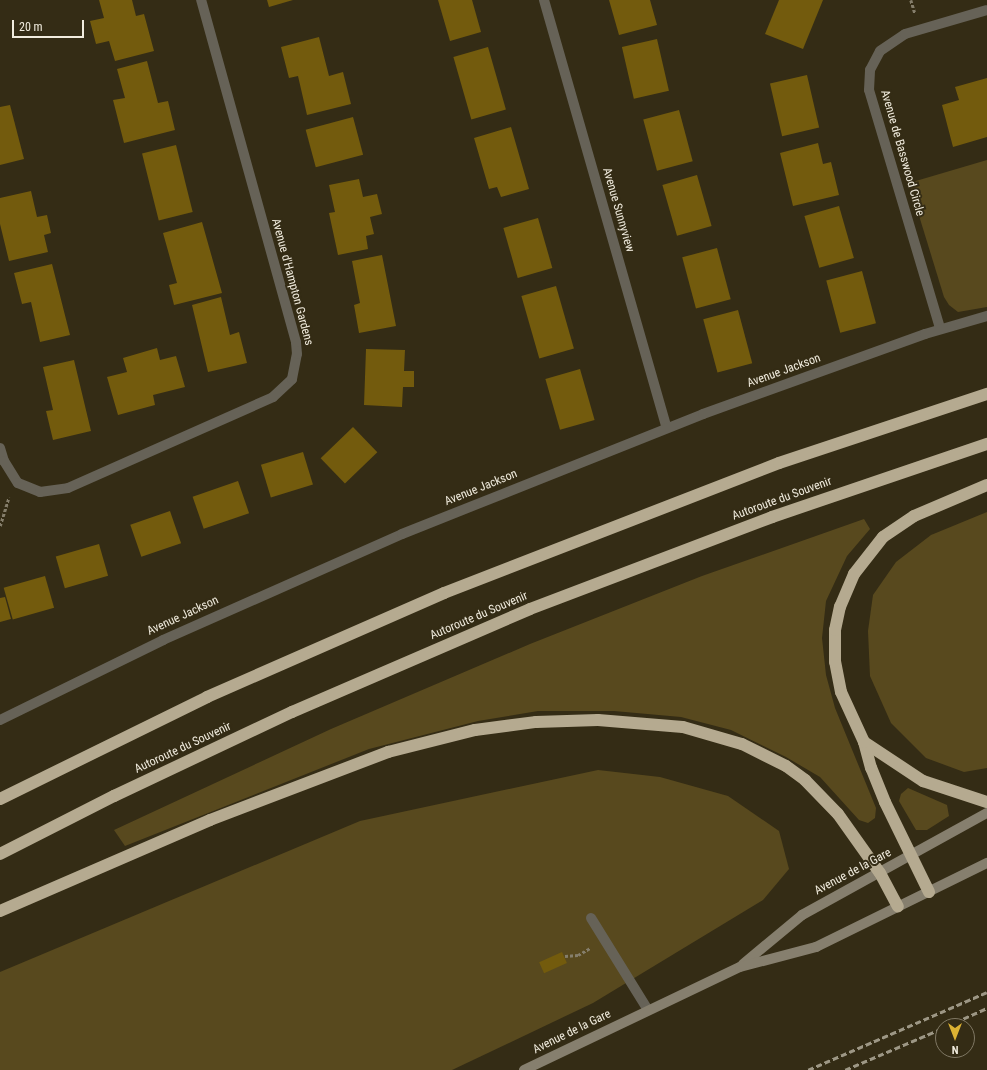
<!DOCTYPE html>
<style>
body{margin:0}
#map{position:relative;width:987px;height:1070px;overflow:hidden;background:#342c15;font-family:"Roboto Condensed",sans-serif}
div>[style]{position:absolute}
.green>*{inset:0;background:#58491e}
.building>*{inset:0;background:#735b0d;transform-origin:0 0}
.path>*{height:2.5px;margin-top:-1.25px;transform-origin:0;background:repeating-linear-gradient(90deg,#857e6b 0 3px,transparent 0 5px)}
.lane>*{height:10px;margin:-5px;padding:0 5px;transform-origin:5px;border-radius:5px;background:#666257}
.street>*{height:10px;margin:-5px;padding:0 5px;transform-origin:5px;border-radius:5px;background:#666257}
.secondary>*{height:10px;margin:-5px;padding:0 5px;transform-origin:5px;border-radius:5px;background:#867f6e}
.highway>*{height:12px;margin:-6px;padding:0 6px;transform-origin:6px;border-radius:6px;background:#b5aa90}
.rail>*{height:3px;margin-top:-1.5px;transform-origin:0;background:repeating-linear-gradient(90deg,#9d9785 0 6px,transparent 0 9px)}
span{translate:-50% -50%;white-space:nowrap;text-align:center;line-height:1.15;-webkit-text-stroke:4px #342c15;paint-order:stroke}
.street-label{font-size:12px;color:#f1ecde}
.north{position:absolute;left:935px;top:1018px;width:40px;height:40px;box-sizing:border-box;background:#342c15;border:1px solid #807965;border-radius:50%;rotate:180deg;font-size:11px;font-weight:700;line-height:16px;text-align:center;color:#f1ecde}
.north::after{content:'';display:block;margin:auto;width:14px;height:18px;background:#dcb233;clip-path:polygon(50% 0,100% 100%,50% 72%,0 100%)}
.scale{position:absolute;left:12px;top:20px;width:72px;height:18px;box-sizing:border-box;border:2px solid #f1ecde;border-top:0;padding-left:5px;font-size:12px;line-height:14px;white-space:nowrap;color:#f1ecde;-webkit-text-stroke:3px #342c15;paint-order:stroke}
</style>
<div id="map">
<div class="green">
<i style="clip-path:polygon(987px 160px,987px 307px,958px 312px,949px 305px,944px 297px,909px 183px)"></i>
<i style="clip-path:polygon(987px 512px,987px 768px,964px 772px,926px 758px,891px 723px,870px 676px,868px 631px,873px 595px,896px 562px,931px 535px)"></i>
<i style="clip-path:polygon(864px 519px,870px 529px,847px 556px,826px 601px,822px 638px,826px 675px,835px 708px,876px 808px,875px 818px,868px 823px,859px 820px,820px 777px,786px 757px,731px 730px,681px 717px,614px 711px,538px 711px,478px 721px,369px 749px,125px 846px,114px 830px,331px 729px,530px 644px,702px 576px)"></i>
<i style="clip-path:polygon(598px 770px,660px 777px,728px 796px,779px 831px,789px 869px,763px 900px,593px 1003px,452px 1070px,0 1070px,0 972px,360px 821px)"></i>
<i style="clip-path:polygon(908px 788px,947px 805px,949px 816px,927px 830px,916px 830px,899px 801px,901px 794px)"></i>
</div>
<div class="building">
<i style="clip-path:polygon(99px 0,132px 0,136px 16px,144px 14px,154px 51px,115px 61px,109px 41px,96px 44px,90px 21px,104px 18px)"></i>
<i style="clip-path:polygon(267px 0,293px 0,269px 7px)"></i>
<i style="clip-path:polygon(438px 0,472px 0,481px 32px,450px 41px)"></i>
<i style="clip-path:polygon(609px 0,650px 0,657px 25px,619px 35px)"></i>
<i style="clip-path:polygon(779px 0,823px 0,803px 49px,765px 34px)"></i>
<i style="clip-path:polygon(319px 37px,329px 76px,343px 72px,351px 104px,307px 115px,298px 76px,289px 78px,281px 47px)"></i>
<i style="left:657px;top:39px;width:53px;height:36px;rotate:77deg"></i>
<i style="left:488px;top:47px;width:65px;height:36px;rotate:74deg"></i>
<i style="clip-path:polygon(147px 61px,158px 103px,168px 101px,175px 130px,124px 143px,113px 100px,125px 98px,117px 69px)"></i>
<i style="left:807px;top:75px;width:54px;height:38px;rotate:77deg"></i>
<i style="clip-path:polygon(987px 78px,987px 137px,953px 147px,942px 105px,959px 100px,955px 87px)"></i>
<i style="clip-path:polygon(10px 105px,24px 159px,0 165px,0 107px)"></i>
<i style="left:679px;top:110px;width:53px;height:37px;rotate:75deg"></i>
<i style="left:353px;top:117px;width:39px;height:49px;rotate:75deg"></i>
<i style="clip-path:polygon(511px 127px,529px 189px,501px 197px,497px 187px,489px 189px,474px 138px)"></i>
<i style="clip-path:polygon(818px 143px,823px 164px,831px 162px,839px 195px,793px 206px,780px 153px)"></i>
<i style="left:176px;top:145px;width:69px;height:35px;rotate:76deg"></i>
<i style="left:697px;top:175px;width:53px;height:36px;rotate:74deg"></i>
<i style="clip-path:polygon(359px 179px,363px 197px,377px 194px,382px 214px,370px 217px,374px 234px,366px 236px,368px 249px,338px 255px,329px 213px,335px 212px,329px 185px)"></i>
<i style="clip-path:polygon(31px 191px,37px 217px,47px 215px,51px 233px,44px 235px,48px 252px,9px 261px,0 224px,0 198px)"></i>
<i style="left:839px;top:206px;width:54px;height:36px;rotate:74deg"></i>
<i style="left:538px;top:218px;width:52px;height:36px;rotate:74deg"></i>
<i style="clip-path:polygon(202px 222px,222px 293px,174px 305px,169px 285px,177px 283px,163px 233px)"></i>
<i style="left:717px;top:248px;width:53px;height:36px;rotate:75deg"></i>
<i style="clip-path:polygon(382px 255px,396px 326px,359px 333px,354px 305px,360px 303px,352px 261px)"></i>
<i style="clip-path:polygon(52px 264px,70px 335px,40px 342px,31px 302px,22px 304px,14px 273px)"></i>
<i style="left:862px;top:271px;width:54px;height:37px;rotate:75deg"></i>
<i style="left:556px;top:286px;width:65px;height:36px;rotate:74deg"></i>
<i style="clip-path:polygon(221px 297px,230px 335px,239px 332px,247px 363px,208px 372px,192px 305px)"></i>
<i style="left:738px;top:310px;width:55px;height:36px;rotate:75deg"></i>
<i style="clip-path:polygon(157px 348px,160px 360px,176px 356px,185px 387px,153px 395px,155px 405px,118px 415px,107px 377px,127px 372px,123px 358px)"></i>
<i style="clip-path:polygon(366px 349px,405px 350px,404px 371px,414px 371px,414px 387px,403px 387px,402px 407px,364px 405px)"></i>
<i style="clip-path:polygon(74px 360px,91px 431px,53px 440px,46px 411px,53px 410px,43px 367px)"></i>
<i style="left:580px;top:369px;width:53px;height:36px;rotate:74deg"></i>
<i style="left:353px;top:427px;width:35px;height:45px;rotate:46deg"></i>
<i style="left:303px;top:452px;width:34px;height:44px;rotate:73deg"></i>
<i style="left:238px;top:481px;width:34px;height:48px;rotate:71deg"></i>
<i style="left:170px;top:511px;width:34px;height:42px;rotate:71deg"></i>
<i style="left:99px;top:544px;width:33px;height:45px;rotate:74deg"></i>
<i style="left:45px;top:576px;width:33px;height:43px;rotate:74deg"></i>
<i style="clip-path:polygon(5px 597px,11px 619px,0 622px,0 598px)"></i>
<i style="left:562px;top:952px;width:12px;height:25px;rotate:66deg"></i>
</div>
<div class="path">
<i style="left:911px;top:0;width:14px;rotate:73deg"></i>
<i style="left:0;top:526px;width:30px;rotate:-73deg"></i>
<i style="left:565px;top:956px;width:13px;rotate:-4deg"></i>
<i style="left:578px;top:955px;width:14px;rotate:-30deg"></i>
</div>
<div class="lane">
<i style="left:591px;top:918px;width:108px;rotate:58.2deg"></i>
</div>
<div class="street">
<i style="left:544px;top:0;width:445px;rotate:74deg"></i>
<i style="left:940px;top:328px;width:248px;rotate:-106.6deg"></i>
<i style="left:869px;top:90px;width:20px;rotate:-87deg"></i>
<i style="left:870px;top:70px;width:21px;rotate:-62deg"></i>
<i style="left:880px;top:51px;width:30px;rotate:-34deg"></i>
<i style="left:905px;top:34px;width:85px;rotate:-16.3deg"></i>
<i style="left:0;top:448px;width:14px;rotate:73deg"></i>
<i style="left:4px;top:461px;width:26px;rotate:58deg"></i>
<i style="left:18px;top:483px;width:24px;rotate:22deg"></i>
<i style="left:40px;top:492px;width:28px;rotate:-8deg"></i>
<i style="left:68px;top:488px;width:224px;rotate:-23.9deg"></i>
<i style="left:273px;top:397px;width:26px;rotate:-43deg"></i>
<i style="left:292px;top:379px;width:25px;rotate:-79deg"></i>
<i style="left:297px;top:354px;width:12px;rotate:-95deg"></i>
<i style="left:296px;top:342px;width:355px;rotate:-105.5deg"></i>
<i style="left:0;top:720px;width:182px;rotate:-26.1deg"></i>
<i style="left:163px;top:640px;width:261px;rotate:-23.9deg"></i>
<i style="left:402px;top:534px;width:324px;rotate:-21.7deg"></i>
<i style="left:703px;top:414px;width:236px;rotate:-19.8deg"></i>
<i style="left:925px;top:334px;width:65px;rotate:-16.2deg"></i>
</div>
<div class="secondary">
<i style="left:743px;top:964px;width:77px;rotate:-39.7deg"></i>
<i style="left:802px;top:915px;width:211px;rotate:-28.9deg"></i>
<i style="left:524px;top:1070px;width:239px;rotate:-25.5deg"></i>
<i style="left:740px;top:967px;width:79px;rotate:-14.7deg"></i>
<i style="left:816px;top:947px;width:191px;rotate:-26.2deg"></i>
</div>
<div class="highway">
<i style="left:864px;top:742px;width:71px;rotate:33.5deg"></i>
<i style="left:923px;top:781px;width:67px;rotate:18.2deg"></i>
<i style="left:0;top:799px;width:231px;rotate:-26.2deg"></i>
<i style="left:207px;top:697px;width:259px;rotate:-23.7deg"></i>
<i style="left:444px;top:593px;width:359px;rotate:-21.2deg"></i>
<i style="left:779px;top:463px;width:219px;rotate:-18.4deg"></i>
<i style="left:0;top:854px;width:128px;rotate:-27deg"></i>
<i style="left:114px;top:796px;width:197px;rotate:-25.3deg"></i>
<i style="left:292px;top:712px;width:259px;rotate:-23.4deg"></i>
<i style="left:530px;top:609px;width:259px;rotate:-20.8deg"></i>
<i style="left:772px;top:517px;width:227px;rotate:-18.8deg"></i>
<i style="left:929px;top:892px;width:100px;rotate:-116.1deg"></i>
<i style="left:885px;top:802px;width:37px;rotate:-112deg"></i>
<i style="left:871px;top:768px;width:27px;rotate:-105deg"></i>
<i style="left:864px;top:742px;width:55px;rotate:-114.7deg"></i>
<i style="left:841px;top:692px;width:31px;rotate:-101deg"></i>
<i style="left:835px;top:662px;width:32px;rotate:-90deg"></i>
<i style="left:835px;top:630px;width:24px;rotate:-78deg"></i>
<i style="left:840px;top:607px;width:36px;rotate:-67deg"></i>
<i style="left:854px;top:574px;width:47px;rotate:-51.9deg"></i>
<i style="left:883px;top:537px;width:37px;rotate:-34deg"></i>
<i style="left:914px;top:516px;width:79px;rotate:-23deg"></i>
<i style="left:0;top:911px;width:229px;rotate:-23.4deg"></i>
<i style="left:210px;top:820px;width:191px;rotate:-20.9deg"></i>
<i style="left:388px;top:752px;width:90px;rotate:-14.2deg"></i>
<i style="left:475px;top:730px;width:62px;rotate:-7.5deg"></i>
<i style="left:536px;top:722px;width:62px;rotate:-1.8deg"></i>
<i style="left:598px;top:720px;width:85px;rotate:4.7deg"></i>
<i style="left:683px;top:727px;width:61px;rotate:16.1deg"></i>
<i style="left:742px;top:744px;width:49px;rotate:26.6deg"></i>
<i style="left:786px;top:766px;width:24px;rotate:36deg"></i>
<i style="left:805px;top:780px;width:47px;rotate:45.9deg"></i>
<i style="left:838px;top:814px;width:72px;rotate:54.6deg"></i>
<i style="left:880px;top:873px;width:38px;rotate:62deg"></i>
</div>
<div class="rail">
<i style="left:947px;top:1026px;width:44px;rotate:-24.2deg"></i>
<i style="left:808px;top:1070px;width:195px;rotate:-23.5deg"></i>
<i style="left:845px;top:1070px;width:107px;rotate:-23.2deg"></i>
</div>
<div class="street-label">
<span style="left:902px;top:153px;rotate:74deg">Avenue de Basswood Circle</span>
<span style="left:618px;top:210px;rotate:74deg">Avenue Sunnyview</span>
<span style="left:292px;top:282px;rotate:75deg">Avenue d'Hampton Gardens</span>
<span style="left:784px;top:371px;rotate:-20deg">Avenue Jackson</span>
<span style="left:481px;top:488px;rotate:-22deg">Avenue Jackson</span>
<span style="left:782px;top:499px;rotate:-20deg">Autoroute du Souvenir</span>
<span style="left:183px;top:616px;rotate:-25deg">Avenue Jackson</span>
<span style="left:479px;top:616px;rotate:-23deg">Autoroute du Souvenir</span>
<span style="left:183px;top:748px;rotate:-25deg">Autoroute du Souvenir</span>
<span style="left:853px;top:872px;rotate:-28deg">Avenue de la Gare</span>
<span style="left:572px;top:1032px;rotate:-26deg">Avenue de la Gare</span>
</div>
<div class="north">N</div>
<div class="scale">20 m</div>
</div>
